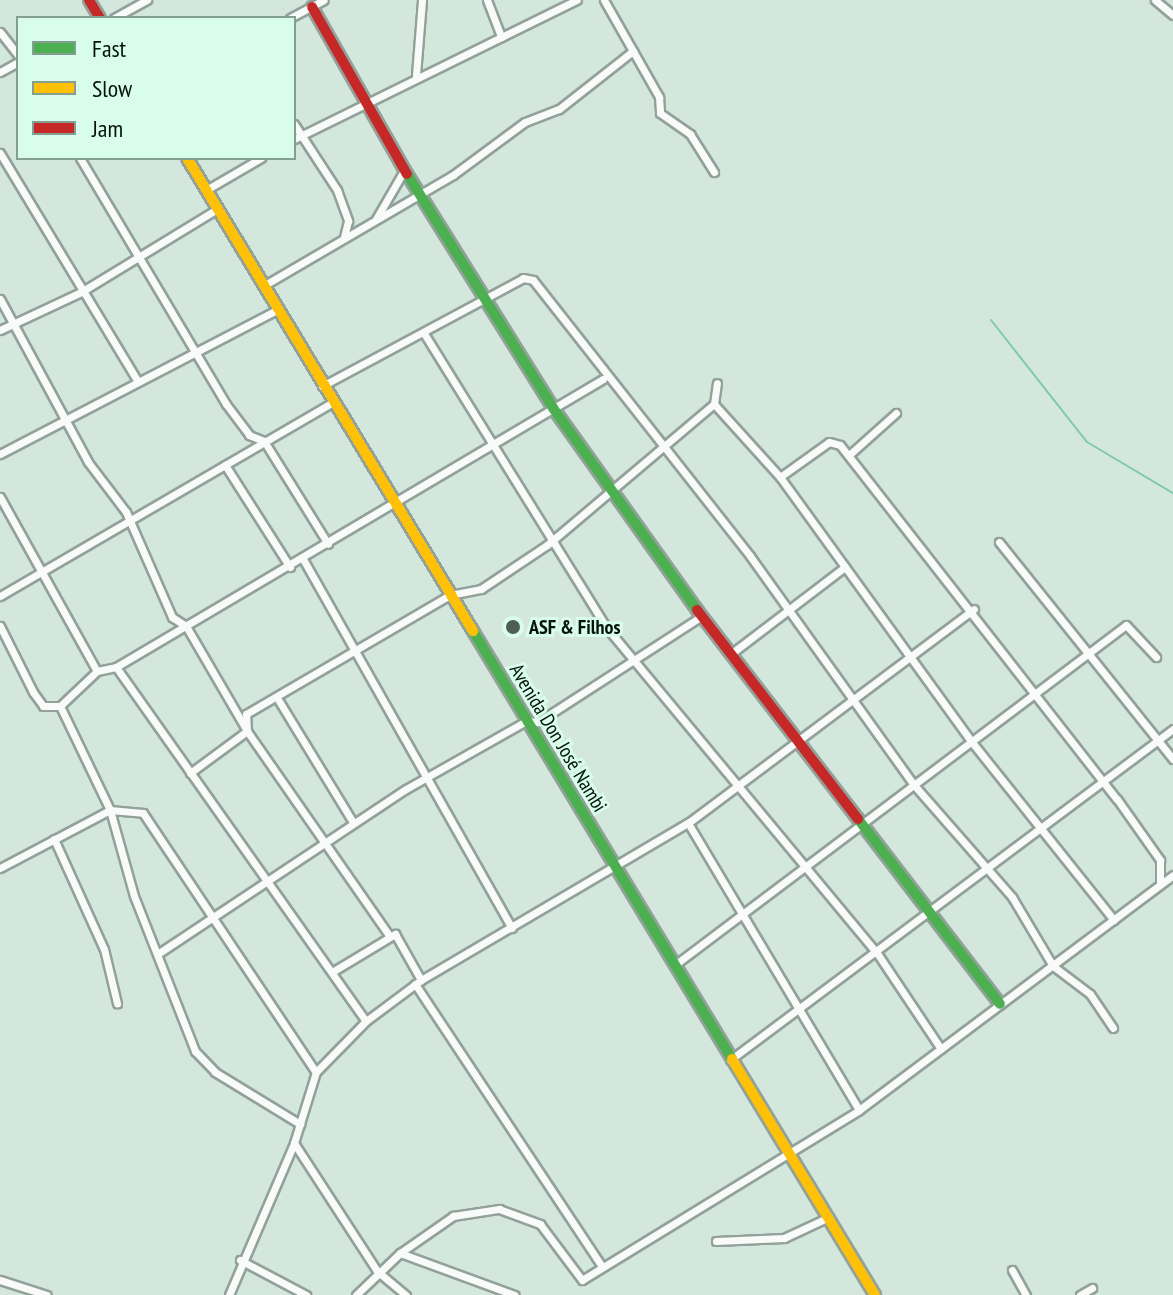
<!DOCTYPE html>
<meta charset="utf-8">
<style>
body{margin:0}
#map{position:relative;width:1173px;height:1295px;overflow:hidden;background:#d3e7dd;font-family:"PT Sans Narrow",sans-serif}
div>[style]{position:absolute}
.stream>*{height:2px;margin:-1px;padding:0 1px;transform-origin:1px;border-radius:1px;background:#80caab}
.roads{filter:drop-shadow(2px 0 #92a199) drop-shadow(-2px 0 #92a199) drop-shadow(0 2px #92a199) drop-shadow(0 -2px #92a199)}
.street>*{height:7px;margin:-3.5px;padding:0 3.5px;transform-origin:3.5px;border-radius:3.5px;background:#f8fbfa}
.fast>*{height:10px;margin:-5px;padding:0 5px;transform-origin:5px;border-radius:5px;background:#4caf50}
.slow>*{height:10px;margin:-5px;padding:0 5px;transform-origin:5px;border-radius:5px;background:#ffc107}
.jam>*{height:10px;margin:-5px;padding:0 5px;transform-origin:5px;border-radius:5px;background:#c62828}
.dots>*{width:22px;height:22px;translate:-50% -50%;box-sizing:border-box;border:4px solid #d8fdea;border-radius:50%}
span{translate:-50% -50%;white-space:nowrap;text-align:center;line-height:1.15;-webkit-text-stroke:6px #d8fdea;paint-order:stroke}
.poi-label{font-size:20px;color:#06130d;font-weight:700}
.left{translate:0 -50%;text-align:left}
.street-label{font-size:20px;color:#06130d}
.legend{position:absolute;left:16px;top:16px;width:280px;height:144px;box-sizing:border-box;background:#d8fdea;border:2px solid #849f92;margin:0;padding:10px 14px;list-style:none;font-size:24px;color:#06130d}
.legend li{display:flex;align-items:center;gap:16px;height:40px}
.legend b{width:40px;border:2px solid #849f92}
</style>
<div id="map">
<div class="stream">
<i style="left:991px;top:320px;width:155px;rotate:51.8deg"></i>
<i style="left:1087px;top:442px;width:100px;rotate:30.7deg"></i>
</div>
<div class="roads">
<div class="street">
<i style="left:487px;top:0;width:40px;rotate:69deg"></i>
<i style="left:604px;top:0;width:112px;rotate:60.4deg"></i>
<i style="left:659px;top:97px;width:16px;rotate:86deg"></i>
<i style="left:660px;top:113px;width:37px;rotate:35deg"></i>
<i style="left:690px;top:134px;width:45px;rotate:57.7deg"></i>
<i style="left:1155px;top:0;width:23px;rotate:40deg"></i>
<i style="left:114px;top:18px;width:38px;rotate:-29deg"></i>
<i style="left:290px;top:18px;width:38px;rotate:-28deg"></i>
<i style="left:0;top:32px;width:29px;rotate:52deg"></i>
<i style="left:0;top:72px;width:21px;rotate:-29deg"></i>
<i style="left:416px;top:75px;width:75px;rotate:-85.4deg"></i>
<i style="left:294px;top:124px;width:79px;rotate:56.9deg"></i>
<i style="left:337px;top:190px;width:33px;rotate:70deg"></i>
<i style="left:348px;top:221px;width:16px;rotate:104deg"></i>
<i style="left:294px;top:139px;width:315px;rotate:-26.2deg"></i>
<i style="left:0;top:153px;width:265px;rotate:58.9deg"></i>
<i style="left:80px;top:158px;width:286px;rotate:59.3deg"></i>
<i style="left:226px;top:404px;width:39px;rotate:53deg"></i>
<i style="left:249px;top:435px;width:16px;rotate:22deg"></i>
<i style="left:264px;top:441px;width:121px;rotate:58.1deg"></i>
<i style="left:206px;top:190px;width:64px;rotate:-30.2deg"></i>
<i style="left:376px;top:219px;width:58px;rotate:-59.9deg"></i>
<i style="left:263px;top:286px;width:220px;rotate:-30.3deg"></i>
<i style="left:453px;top:175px;width:89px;rotate:-36.4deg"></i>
<i style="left:525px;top:122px;width:36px;rotate:-21deg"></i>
<i style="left:559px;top:109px;width:94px;rotate:-38.1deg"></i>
<i style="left:0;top:299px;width:185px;rotate:61.6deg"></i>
<i style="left:88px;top:462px;width:63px;rotate:52.8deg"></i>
<i style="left:126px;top:512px;width:115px;rotate:66.3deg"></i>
<i style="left:172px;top:617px;width:17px;rotate:33deg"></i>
<i style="left:186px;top:626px;width:121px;rotate:59.8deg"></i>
<i style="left:247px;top:731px;width:249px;rotate:55.2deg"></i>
<i style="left:0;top:330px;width:89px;rotate:-25.1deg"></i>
<i style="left:81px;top:292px;width:159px;rotate:-31.4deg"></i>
<i style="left:425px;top:335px;width:345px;rotate:58.2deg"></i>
<i style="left:607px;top:628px;width:423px;rotate:50.3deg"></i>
<i style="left:877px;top:953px;width:115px;rotate:56.3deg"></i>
<i style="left:322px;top:386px;width:228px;rotate:-28.2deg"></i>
<i style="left:523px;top:278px;width:10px;rotate:11deg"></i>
<i style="left:533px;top:280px;width:351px;rotate:51.8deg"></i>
<i style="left:750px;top:556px;width:282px;rotate:54.4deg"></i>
<i style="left:914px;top:785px;width:149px;rotate:48.8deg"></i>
<i style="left:1012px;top:897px;width:80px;rotate:59.3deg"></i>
<i style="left:1053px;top:966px;width:46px;rotate:37.1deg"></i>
<i style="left:1090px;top:994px;width:41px;rotate:55.9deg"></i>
<i style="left:714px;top:404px;width:98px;rotate:47.9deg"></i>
<i style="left:780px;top:477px;width:326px;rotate:54.1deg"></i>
<i style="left:971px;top:741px;width:229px;rotate:51.4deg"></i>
<i style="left:0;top:454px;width:312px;rotate:-27.5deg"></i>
<i style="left:849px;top:455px;width:63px;rotate:-41.8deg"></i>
<i style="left:225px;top:465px;width:121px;rotate:57.5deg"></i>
<i style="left:780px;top:477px;width:60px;rotate:-35.5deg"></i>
<i style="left:829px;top:442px;width:11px;rotate:15deg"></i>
<i style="left:840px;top:445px;width:449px;rotate:52deg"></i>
<i style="left:1117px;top:799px;width:75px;rotate:54.8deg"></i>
<i style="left:1160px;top:860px;width:24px;rotate:90deg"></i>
<i style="left:0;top:497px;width:199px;rotate:60.9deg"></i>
<i style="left:999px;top:542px;width:278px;rotate:51.3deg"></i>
<i style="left:303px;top:559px;width:424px;rotate:60.5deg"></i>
<i style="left:0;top:596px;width:384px;rotate:-30.2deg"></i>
<i style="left:0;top:626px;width:74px;rotate:63.4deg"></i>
<i style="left:33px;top:692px;width:17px;rotate:54deg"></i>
<i style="left:43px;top:706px;width:17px"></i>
<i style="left:732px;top:653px;width:142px;rotate:-37.3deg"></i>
<i style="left:116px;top:667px;width:433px;rotate:54.8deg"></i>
<i style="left:279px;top:701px;width:142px;rotate:58.6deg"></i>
<i style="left:60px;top:706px;width:51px;rotate:-43.4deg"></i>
<i style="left:97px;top:671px;width:19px;rotate:-12deg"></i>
<i style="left:116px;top:667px;width:566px;rotate:-30.6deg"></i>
<i style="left:60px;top:706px;width:115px;rotate:64.3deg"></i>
<i style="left:110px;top:810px;width:89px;rotate:74.4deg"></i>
<i style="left:134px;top:896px;width:167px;rotate:68.5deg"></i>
<i style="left:195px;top:1051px;width:29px;rotate:46deg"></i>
<i style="left:215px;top:1072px;width:100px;rotate:31.5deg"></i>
<i style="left:190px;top:773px;width:71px;rotate:-36.4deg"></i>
<i style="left:247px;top:731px;width:17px;rotate:-93deg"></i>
<i style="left:246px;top:714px;width:236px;rotate:-30.3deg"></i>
<i style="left:450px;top:595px;width:32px;rotate:-11deg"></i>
<i style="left:481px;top:589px;width:79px;rotate:-33.7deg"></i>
<i style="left:547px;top:545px;width:219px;rotate:-40.2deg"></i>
<i style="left:714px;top:404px;width:21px;rotate:-82deg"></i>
<i style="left:688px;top:823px;width:334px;rotate:59.2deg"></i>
<i style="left:54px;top:839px;width:121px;rotate:65.6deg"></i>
<i style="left:104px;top:949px;width:56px;rotate:76.5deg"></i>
<i style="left:0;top:868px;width:124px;rotate:-27.8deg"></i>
<i style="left:110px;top:810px;width:33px;rotate:5deg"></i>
<i style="left:143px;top:813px;width:311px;rotate:56.3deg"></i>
<i style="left:159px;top:953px;width:296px;rotate:-33.6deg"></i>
<i style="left:406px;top:789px;width:138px;rotate:-29.5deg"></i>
<i style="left:526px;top:721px;width:12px;rotate:5deg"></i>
<i style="left:538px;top:722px;width:195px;rotate:-32.9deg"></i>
<i style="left:676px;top:964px;width:563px;rotate:-36.99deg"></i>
<i style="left:1126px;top:625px;width:44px;rotate:46.8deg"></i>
<i style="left:332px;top:972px;width:74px;rotate:-31.1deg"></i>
<i style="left:395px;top:934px;width:53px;rotate:60.5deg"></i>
<i style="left:415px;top:984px;width:339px;rotate:56.5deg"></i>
<i style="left:730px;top:1060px;width:553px;rotate:-36.77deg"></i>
<i style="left:294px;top:1143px;width:153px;rotate:57deg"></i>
<i style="left:377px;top:1271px;width:38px;rotate:40deg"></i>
<i style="left:716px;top:1241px;width:68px;rotate:-2.5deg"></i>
<i style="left:784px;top:1238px;width:50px;rotate:-25deg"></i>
<i style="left:400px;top:1253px;width:65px;rotate:-34.9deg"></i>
<i style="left:453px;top:1216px;width:47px;rotate:-8.7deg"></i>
<i style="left:499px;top:1209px;width:44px;rotate:20.1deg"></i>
<i style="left:540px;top:1224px;width:70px;rotate:53.1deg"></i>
<i style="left:582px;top:1280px;width:325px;rotate:-31.5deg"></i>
<i style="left:859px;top:1110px;width:392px;rotate:-36.8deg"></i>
<i style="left:240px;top:1260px;width:75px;rotate:27.9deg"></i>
<i style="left:1012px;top:1270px;width:29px;rotate:61deg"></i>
<i style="left:0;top:1280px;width:49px;rotate:17.7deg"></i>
<i style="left:229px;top:1295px;width:165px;rotate:-66.8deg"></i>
<i style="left:294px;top:1143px;width:74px;rotate:-72.8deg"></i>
<i style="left:316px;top:1072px;width:71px;rotate:-45.6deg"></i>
<i style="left:366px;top:1021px;width:69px;rotate:-36.7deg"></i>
<i style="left:421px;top:980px;width:310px;rotate:-30.5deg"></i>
<i style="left:688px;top:823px;width:357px;rotate:-36.8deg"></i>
<i style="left:356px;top:1295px;width:61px;rotate:-43.7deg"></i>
<i style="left:400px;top:1253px;width:122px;rotate:20.1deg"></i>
<i style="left:1080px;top:1295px;width:14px;rotate:-30deg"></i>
</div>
<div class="fast">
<i style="left:407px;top:174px;width:276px;rotate:58deg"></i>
<i style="left:553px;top:408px;width:248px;rotate:54.5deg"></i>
<i style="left:473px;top:631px;width:500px;rotate:58.82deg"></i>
<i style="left:858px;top:819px;width:233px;rotate:52.5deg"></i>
</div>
<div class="slow">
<i style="left:187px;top:158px;width:553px;rotate:58.84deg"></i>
<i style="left:732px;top:1059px;width:276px;rotate:58.8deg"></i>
</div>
<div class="jam">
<i style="left:89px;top:0;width:21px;rotate:59deg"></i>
<i style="left:312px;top:7px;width:192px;rotate:60.4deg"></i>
<i style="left:697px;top:610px;width:264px;rotate:52.4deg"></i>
</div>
</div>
<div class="dots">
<i style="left:513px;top:627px;background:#4e5d56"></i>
</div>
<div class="poi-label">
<span class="left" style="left:529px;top:627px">ASF &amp; Filhos</span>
</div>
<div class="street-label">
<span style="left:558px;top:738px;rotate:59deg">Avenida Don José Nambi</span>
</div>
<ul class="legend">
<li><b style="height:10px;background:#4caf50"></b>Fast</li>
<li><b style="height:10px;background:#ffc107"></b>Slow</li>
<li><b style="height:10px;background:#c62828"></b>Jam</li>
</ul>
</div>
